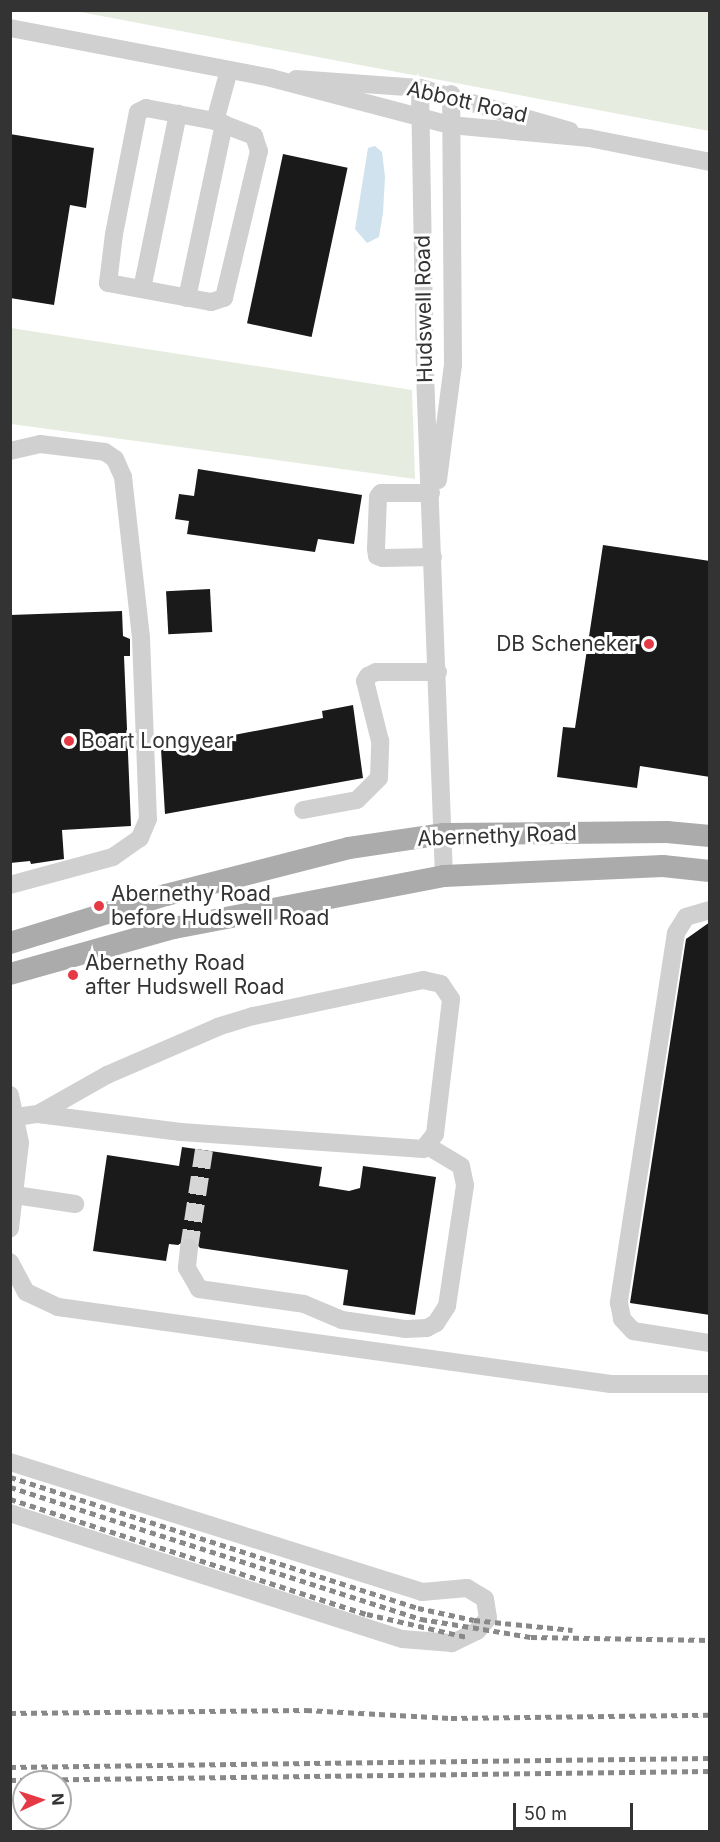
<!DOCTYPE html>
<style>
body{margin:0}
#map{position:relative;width:720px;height:1842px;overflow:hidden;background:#fff;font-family:Inter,sans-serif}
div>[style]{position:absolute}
.green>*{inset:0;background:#e6ecdf}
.water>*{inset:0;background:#cfe2ee}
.building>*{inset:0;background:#1a1a1a;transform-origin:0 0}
.minor-tunnel>*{height:18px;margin-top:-9px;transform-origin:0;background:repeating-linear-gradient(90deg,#d6d6d6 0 18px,transparent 0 27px)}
.minor>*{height:18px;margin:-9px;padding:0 9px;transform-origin:9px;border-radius:9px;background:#d0d0d0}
.major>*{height:22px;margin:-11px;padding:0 11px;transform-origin:11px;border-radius:11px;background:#ababab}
.rail>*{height:4.5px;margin-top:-2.25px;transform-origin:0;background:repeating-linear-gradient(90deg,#888 0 6px,transparent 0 10.5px)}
.dots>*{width:16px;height:16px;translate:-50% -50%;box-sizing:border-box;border:3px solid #fff;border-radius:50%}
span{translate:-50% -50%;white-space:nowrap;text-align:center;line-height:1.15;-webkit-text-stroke:6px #fff;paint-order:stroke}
.street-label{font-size:21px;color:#333}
.poi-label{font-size:21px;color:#333}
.right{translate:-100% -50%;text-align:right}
.left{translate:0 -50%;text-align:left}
.frame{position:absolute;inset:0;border:12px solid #333;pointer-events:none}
.north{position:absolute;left:12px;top:1770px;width:60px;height:60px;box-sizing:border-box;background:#fff;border:2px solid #adadad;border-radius:50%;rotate:87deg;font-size:16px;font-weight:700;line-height:24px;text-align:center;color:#333}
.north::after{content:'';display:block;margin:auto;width:21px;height:27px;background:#e63946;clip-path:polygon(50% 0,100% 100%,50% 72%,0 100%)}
.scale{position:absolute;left:513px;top:1803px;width:120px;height:27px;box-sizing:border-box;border:3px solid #333;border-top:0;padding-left:8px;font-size:18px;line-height:21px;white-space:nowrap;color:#333;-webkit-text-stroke:4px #fff;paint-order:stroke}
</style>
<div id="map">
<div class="green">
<i style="clip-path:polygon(75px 11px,709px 11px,709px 131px)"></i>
<i style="clip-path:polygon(11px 328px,412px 390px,415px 479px,11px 424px)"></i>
</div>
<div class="water">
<i style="clip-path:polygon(375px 146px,382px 152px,385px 177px,383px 213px,379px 237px,367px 243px,355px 229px,368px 148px)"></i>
</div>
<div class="building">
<i style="clip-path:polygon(10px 134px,94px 148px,86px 208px,70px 205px,54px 305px,10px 298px)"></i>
<i style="left:283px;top:154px;width:66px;height:173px;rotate:12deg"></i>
<i style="clip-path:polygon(198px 469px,362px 495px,354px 544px,318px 539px,315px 552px,187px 534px,189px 521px,175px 519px,179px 494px,194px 496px)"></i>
<i style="clip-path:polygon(603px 545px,710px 561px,710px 777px,640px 766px,637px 788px,557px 777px,563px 727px,575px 728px)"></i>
<i style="left:210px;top:589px;width:43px;height:44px;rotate:87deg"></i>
<i style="clip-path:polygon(122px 611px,123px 636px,130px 639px,130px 656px,124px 656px,131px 826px,62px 830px,64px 859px,31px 864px,30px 861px,10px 863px,10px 615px)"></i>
<i style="clip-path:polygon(353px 705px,363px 778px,165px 814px,161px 749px,323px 718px,322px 711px)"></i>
<i style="clip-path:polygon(710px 922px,710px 1315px,630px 1303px,686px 939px)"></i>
<i style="clip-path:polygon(182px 1147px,322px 1167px,319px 1186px,349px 1191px,360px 1188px,363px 1166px,436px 1177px,415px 1315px,343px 1305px,348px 1270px,200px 1248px,191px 1237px,178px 1245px,169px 1244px,166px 1261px,93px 1251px,107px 1155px,179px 1166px)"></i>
</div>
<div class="minor-tunnel">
<i style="left:189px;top:1248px;width:99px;rotate:-81.3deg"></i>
</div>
<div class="minor">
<i style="left:10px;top:28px;width:266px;rotate:10.8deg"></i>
<i style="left:271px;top:78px;width:185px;rotate:14.7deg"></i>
<i style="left:450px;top:125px;width:140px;rotate:5.3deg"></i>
<i style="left:589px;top:138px;width:123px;rotate:11.2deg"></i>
<i style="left:296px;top:79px;width:124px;rotate:4.2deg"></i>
<i style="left:420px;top:88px;width:156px;rotate:16deg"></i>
<i style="left:420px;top:88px;width:285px;rotate:89deg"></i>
<i style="left:425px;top:373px;width:503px;rotate:87.84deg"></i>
<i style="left:146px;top:108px;width:70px;rotate:10.7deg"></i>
<i style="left:215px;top:121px;width:42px;rotate:21deg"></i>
<i style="left:254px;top:136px;width:16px;rotate:72deg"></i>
<i style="left:259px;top:151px;width:151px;rotate:103.4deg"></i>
<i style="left:224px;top:298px;width:14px;rotate:163deg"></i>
<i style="left:211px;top:302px;width:105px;rotate:-169.5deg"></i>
<i style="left:108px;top:283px;width:49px;rotate:-83deg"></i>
<i style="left:114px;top:234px;width:124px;rotate:-78.9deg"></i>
<i style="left:138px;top:112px;width:9px;rotate:-27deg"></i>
<i style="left:215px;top:121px;width:53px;rotate:-74.6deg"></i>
<i style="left:142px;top:289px;width:179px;rotate:-78.4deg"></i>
<i style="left:187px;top:298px;width:178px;rotate:-78deg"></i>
<i style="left:10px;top:451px;width:31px;rotate:-13deg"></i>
<i style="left:40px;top:444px;width:65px;rotate:7deg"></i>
<i style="left:105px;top:452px;width:12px;rotate:35deg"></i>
<i style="left:115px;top:459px;width:20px;rotate:66deg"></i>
<i style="left:123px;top:477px;width:162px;rotate:83.6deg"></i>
<i style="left:141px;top:638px;width:181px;rotate:87.8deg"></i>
<i style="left:148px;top:819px;width:21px;rotate:113deg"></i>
<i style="left:140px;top:838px;width:33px;rotate:145deg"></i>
<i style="left:113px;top:857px;width:107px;rotate:164.8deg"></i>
<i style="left:438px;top:480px;width:116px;rotate:-82.6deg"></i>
<i style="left:453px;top:365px;width:271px;rotate:-90.4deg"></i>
<i style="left:431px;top:493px;width:50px;rotate:180deg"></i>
<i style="left:381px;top:493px;width:5px;rotate:127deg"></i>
<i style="left:378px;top:497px;width:52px;rotate:92.2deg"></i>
<i style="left:376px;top:549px;width:7px;rotate:82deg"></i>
<i style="left:377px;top:556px;width:6px;rotate:18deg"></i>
<i style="left:383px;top:558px;width:50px;rotate:-1.1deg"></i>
<i style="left:303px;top:810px;width:55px;rotate:-10.5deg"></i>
<i style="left:357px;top:800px;width:31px;rotate:-45deg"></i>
<i style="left:379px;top:778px;width:37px;rotate:-88deg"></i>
<i style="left:380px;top:741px;width:62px;rotate:-104deg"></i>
<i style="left:365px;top:681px;width:6px;rotate:-59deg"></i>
<i style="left:368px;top:676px;width:9px;rotate:-27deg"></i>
<i style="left:376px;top:672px;width:62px"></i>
<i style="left:710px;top:910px;width:25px;rotate:164deg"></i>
<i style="left:686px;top:917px;width:19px;rotate:122deg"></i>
<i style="left:676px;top:933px;width:374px;rotate:98.8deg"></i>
<i style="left:619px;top:1303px;width:16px;rotate:79deg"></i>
<i style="left:622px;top:1319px;width:16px;rotate:47deg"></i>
<i style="left:633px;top:1331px;width:78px;rotate:8.9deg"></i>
<i style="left:10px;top:1095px;width:49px;rotate:78.2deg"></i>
<i style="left:20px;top:1143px;width:86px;rotate:96.7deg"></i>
<i style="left:16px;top:1117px;width:22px;rotate:-8deg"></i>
<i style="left:38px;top:1114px;width:144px;rotate:7.2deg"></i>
<i style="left:181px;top:1132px;width:243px;rotate:4deg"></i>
<i style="left:423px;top:1149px;width:19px;rotate:-51deg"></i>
<i style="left:435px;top:1134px;width:136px;rotate:-83.2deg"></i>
<i style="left:451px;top:999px;width:18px;rotate:-124deg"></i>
<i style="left:441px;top:984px;width:18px;rotate:-167deg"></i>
<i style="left:423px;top:980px;width:174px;rotate:168deg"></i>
<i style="left:253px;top:1016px;width:37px;rotate:163deg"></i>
<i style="left:218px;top:1027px;width:121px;rotate:156.6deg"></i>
<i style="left:107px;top:1075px;width:79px;rotate:150.5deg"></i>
<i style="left:15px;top:1195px;width:61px;rotate:8.5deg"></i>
<i style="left:189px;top:1248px;width:20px;rotate:96deg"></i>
<i style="left:187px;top:1268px;width:24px;rotate:60deg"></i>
<i style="left:199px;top:1289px;width:106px;rotate:8.1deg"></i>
<i style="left:304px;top:1304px;width:41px;rotate:22.8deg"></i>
<i style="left:342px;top:1320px;width:65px;rotate:8deg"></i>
<i style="left:406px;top:1329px;width:21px;rotate:-3deg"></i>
<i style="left:427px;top:1328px;width:10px;rotate:-29deg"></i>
<i style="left:436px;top:1323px;width:20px;rotate:-57deg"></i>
<i style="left:447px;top:1306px;width:122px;rotate:-81.5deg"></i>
<i style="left:465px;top:1185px;width:19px;rotate:-102deg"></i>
<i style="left:461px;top:1166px;width:39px;rotate:-149deg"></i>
<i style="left:10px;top:1262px;width:34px;rotate:62deg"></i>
<i style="left:26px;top:1292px;width:35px;rotate:25deg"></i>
<i style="left:58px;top:1307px;width:558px;rotate:7.93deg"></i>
<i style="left:611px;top:1384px;width:99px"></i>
<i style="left:10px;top:1462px;width:432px;rotate:17.5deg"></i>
<i style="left:422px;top:1592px;width:45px;rotate:-5.1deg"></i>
<i style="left:467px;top:1588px;width:21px;rotate:31deg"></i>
<i style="left:485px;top:1599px;width:19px;rotate:81deg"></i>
<i style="left:488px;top:1618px;width:17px;rotate:130deg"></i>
<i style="left:477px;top:1631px;width:28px;rotate:154deg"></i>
<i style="left:452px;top:1643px;width:50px;rotate:-175.4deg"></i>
<i style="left:402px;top:1639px;width:412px;rotate:-162.2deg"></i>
</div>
<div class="major">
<i style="left:10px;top:943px;width:163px;rotate:-17.1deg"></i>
<i style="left:166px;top:895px;width:189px;rotate:-14.4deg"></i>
<i style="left:349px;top:848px;width:96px;rotate:-8.4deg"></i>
<i style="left:444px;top:834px;width:223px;rotate:-0.5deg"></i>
<i style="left:667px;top:832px;width:43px;rotate:5.3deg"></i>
<i style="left:10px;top:974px;width:170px;rotate:-15.7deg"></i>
<i style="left:174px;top:928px;width:275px;rotate:-10.9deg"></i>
<i style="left:444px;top:876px;width:219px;rotate:-2.6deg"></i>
<i style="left:663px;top:866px;width:47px;rotate:6.1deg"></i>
</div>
<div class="rail">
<i style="left:10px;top:1477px;width:429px;rotate:17.8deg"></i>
<i style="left:418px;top:1608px;width:57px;rotate:12.1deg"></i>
<i style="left:474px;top:1620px;width:99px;rotate:5.8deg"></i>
<i style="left:10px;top:1487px;width:432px;rotate:17.8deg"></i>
<i style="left:421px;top:1619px;width:111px;rotate:9.3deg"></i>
<i style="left:531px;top:1637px;width:179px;rotate:1deg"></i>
<i style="left:10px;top:1499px;width:375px;rotate:17.9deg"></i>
<i style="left:367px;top:1614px;width:103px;rotate:13deg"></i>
<i style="left:10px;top:1713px;width:296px;rotate:-0.6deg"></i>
<i style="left:306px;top:1710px;width:145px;rotate:3.2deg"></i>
<i style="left:451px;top:1718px;width:259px;rotate:-0.7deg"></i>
<i style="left:10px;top:1767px;width:700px;rotate:-0.74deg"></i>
<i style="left:10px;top:1780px;width:700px;rotate:-0.74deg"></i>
</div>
<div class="dots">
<i style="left:649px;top:644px;background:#e63946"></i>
<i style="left:69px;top:741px;background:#e63946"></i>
<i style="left:99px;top:906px;background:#e63946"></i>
<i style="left:73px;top:975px;background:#e63946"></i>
</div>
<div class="street-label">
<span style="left:467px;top:102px;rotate:13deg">Abbott Road</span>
<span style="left:424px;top:309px;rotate:-91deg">Hudswell Road</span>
<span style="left:497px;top:836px;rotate:-2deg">Abernethy Road</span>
</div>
<div class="poi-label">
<span class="right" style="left:637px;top:644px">DB Scheneker</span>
<span class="left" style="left:81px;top:741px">Boart Longyear</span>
<span class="left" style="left:111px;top:906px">Abernethy Road<br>before Hudswell Road</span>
<span class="left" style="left:85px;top:975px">Abernethy Road<br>after Hudswell Road</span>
</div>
<div class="frame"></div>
<div class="north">N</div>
<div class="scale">50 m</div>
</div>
